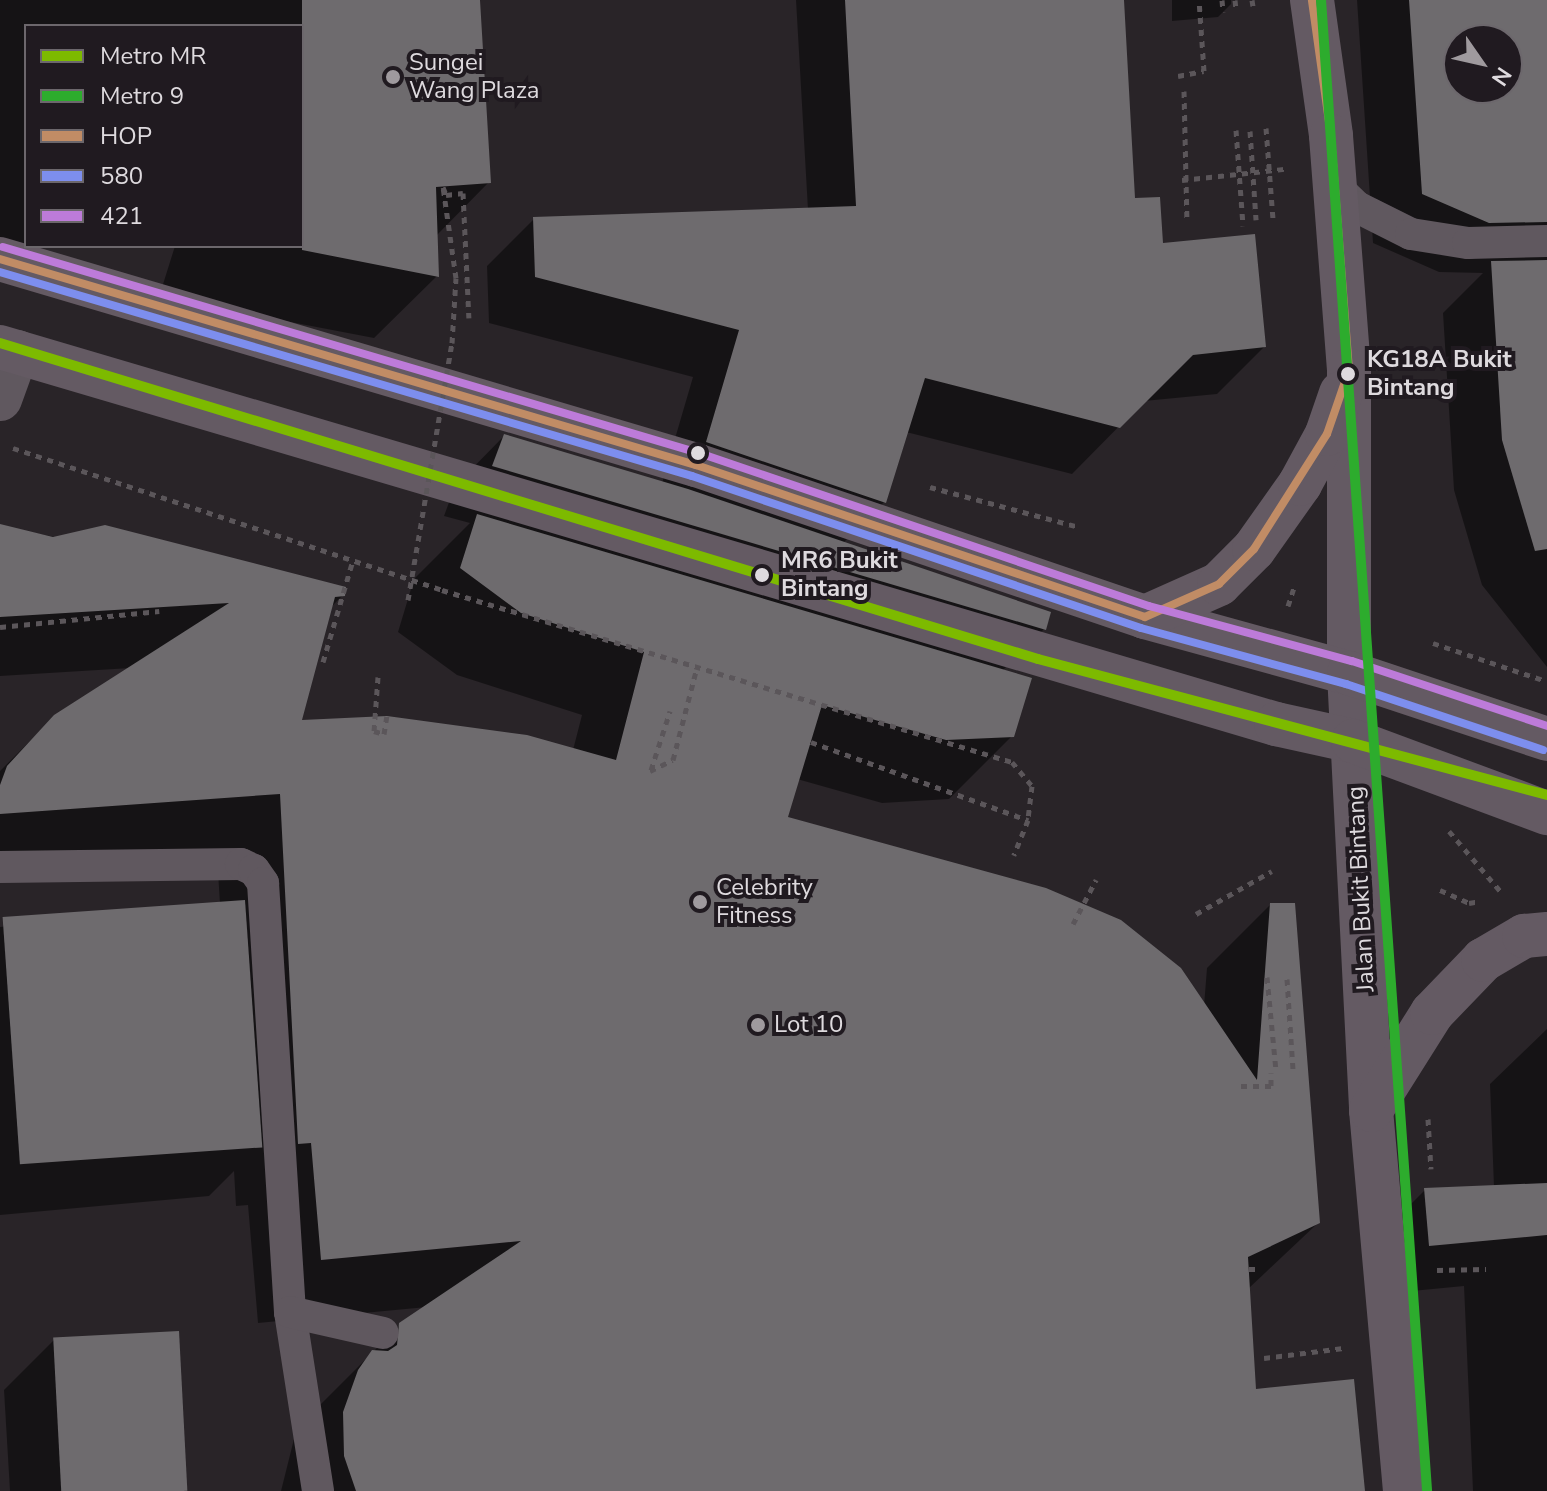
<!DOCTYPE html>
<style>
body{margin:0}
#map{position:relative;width:1547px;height:1491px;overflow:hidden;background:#292428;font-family:"Nunito Sans",sans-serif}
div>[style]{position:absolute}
.shadow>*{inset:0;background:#0007}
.building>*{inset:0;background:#6e6b6e;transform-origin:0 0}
.path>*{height:5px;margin-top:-2.5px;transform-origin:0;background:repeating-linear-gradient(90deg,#5b565a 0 6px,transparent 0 12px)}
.service>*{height:32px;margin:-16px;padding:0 16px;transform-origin:16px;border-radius:16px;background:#60585f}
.minor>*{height:44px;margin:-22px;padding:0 22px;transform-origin:22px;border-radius:22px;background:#60585f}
.secondary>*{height:44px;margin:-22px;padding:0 22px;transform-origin:22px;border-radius:22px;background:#645a63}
.path-bridge>*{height:5px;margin-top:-2.5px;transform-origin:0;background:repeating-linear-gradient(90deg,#5b565a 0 6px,transparent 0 12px)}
.bus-1>*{height:8px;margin:-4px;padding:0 4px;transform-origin:4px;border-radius:4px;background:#c18c65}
.bus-2>*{height:8px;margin:-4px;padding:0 4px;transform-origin:4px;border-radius:4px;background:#7d8eee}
.bus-3>*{height:8px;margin:-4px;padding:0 4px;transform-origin:4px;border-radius:4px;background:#bd7bd9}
.metro-1>*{height:10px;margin:-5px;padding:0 5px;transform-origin:5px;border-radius:5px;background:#7dba00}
.metro-2>*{height:10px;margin:-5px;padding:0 5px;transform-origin:5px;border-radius:5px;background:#2dac2d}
.dots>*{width:22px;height:22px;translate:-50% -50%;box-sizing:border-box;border:4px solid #201a20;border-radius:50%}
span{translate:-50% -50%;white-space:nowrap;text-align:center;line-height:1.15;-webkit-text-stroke:8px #201a20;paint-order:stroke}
.poi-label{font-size:24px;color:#dedade}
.left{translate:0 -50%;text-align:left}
.stop-label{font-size:24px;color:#dedade;font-weight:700}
.street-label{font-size:24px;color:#dedade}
.legend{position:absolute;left:24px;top:24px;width:280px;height:224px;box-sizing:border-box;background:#201a20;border:2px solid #6c676c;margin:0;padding:10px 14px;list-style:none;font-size:24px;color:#dedade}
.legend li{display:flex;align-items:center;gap:16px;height:40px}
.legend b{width:40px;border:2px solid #6c676c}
.north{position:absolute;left:1443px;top:24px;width:80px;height:80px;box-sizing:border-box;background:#201a20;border:2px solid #6c676c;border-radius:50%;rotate:124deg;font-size:22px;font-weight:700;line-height:32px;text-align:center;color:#dedade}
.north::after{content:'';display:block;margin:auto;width:28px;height:36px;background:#9f9a9e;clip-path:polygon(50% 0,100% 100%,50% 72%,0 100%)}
</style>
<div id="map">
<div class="shadow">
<i style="clip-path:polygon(0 0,478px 0,489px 182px,436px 236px,437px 276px,374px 338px,159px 297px,175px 246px,302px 246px,302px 26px,26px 26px,26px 246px,0 277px)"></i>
<i style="clip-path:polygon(796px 0,1122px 0,1134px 200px,1161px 246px,1264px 347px,1217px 394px,1144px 401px,1072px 474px,906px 432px,884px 502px,843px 543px,1044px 629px,1002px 671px,1012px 736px,949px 799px,882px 803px,797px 779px,786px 819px,1204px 1006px,1207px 968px,1270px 905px,1318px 1223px,1248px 1289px,1254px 1391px,1363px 1491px,281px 1491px,295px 1435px,309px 1416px,400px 1325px,427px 1307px,258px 1323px,248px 1205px,236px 1206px,234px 1171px,209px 1196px,0 1215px,0 927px,220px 904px,217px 856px,0 872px,0 771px,55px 716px,131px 668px,0 676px,0 526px,343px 595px,330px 608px,300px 723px,573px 750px,582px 715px,457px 675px,398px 632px,414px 579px,470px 523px,444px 516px,455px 486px,504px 436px,662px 483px,693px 377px,489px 323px,487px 266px,534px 219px,808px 210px)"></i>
<i style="clip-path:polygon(1172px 0,1231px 0,1231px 4px,1218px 17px,1172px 21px)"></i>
<i style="clip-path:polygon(evenodd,1357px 0,1547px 0,1547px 667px,1482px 585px,1454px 490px,1443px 313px,1483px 273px,1439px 272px,1373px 243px,1357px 0,1459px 40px,1507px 40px,1507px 88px,1459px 88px,1459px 40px)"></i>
<i style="clip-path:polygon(1547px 1029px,1547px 1491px,1473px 1491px,1464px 1286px,1381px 1294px,1376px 1239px,1425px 1190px,1494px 1187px,1490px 1084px)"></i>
<i style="clip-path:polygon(54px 1340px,186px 1491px,10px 1491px,4px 1390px)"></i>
</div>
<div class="building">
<i style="clip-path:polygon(302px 0,480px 0,491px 183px,436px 187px,439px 277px,302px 250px)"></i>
<i style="clip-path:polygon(845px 0,1124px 0,1135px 198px,1160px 197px,1163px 243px,1255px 234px,1266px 347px,1193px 355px,1120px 428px,925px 378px,886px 503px,706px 442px,739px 330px,535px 277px,533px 217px,856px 206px)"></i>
<i style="clip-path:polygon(evenodd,1409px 0,1547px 0,1547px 222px,1489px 223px,1422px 194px,1409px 0,1459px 40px,1507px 40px,1507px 88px,1459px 88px,1459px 40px)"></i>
<i style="clip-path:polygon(1547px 260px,1547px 549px,1535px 551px,1502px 440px,1491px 261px)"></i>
<i style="clip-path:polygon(504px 434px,688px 489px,1051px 612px,1046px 630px,492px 466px)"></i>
<i style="clip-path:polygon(477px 514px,1032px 678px,1014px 737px,946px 740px,822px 705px,788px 817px,1046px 888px,1121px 920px,1181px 968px,1257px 1080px,1270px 903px,1295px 903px,1320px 1223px,1248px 1257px,1256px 1389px,1354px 1379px,1365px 1491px,356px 1491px,344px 1456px,343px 1412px,358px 1370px,372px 1350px,388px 1351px,397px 1345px,399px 1323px,521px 1241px,321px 1260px,311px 1143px,298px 1144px,280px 794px,0 814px,0 785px,7px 766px,54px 715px,229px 603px,0 617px,0 524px,53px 537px,105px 525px,346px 587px,345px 596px,335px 597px,302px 720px,387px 716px,527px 735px,616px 760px,644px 652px,521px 613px,460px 568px)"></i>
<i style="left:245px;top:900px;width:248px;height:243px;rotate:86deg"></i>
<i style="clip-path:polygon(1547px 1183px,1547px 1235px,1429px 1246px,1424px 1188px)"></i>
<i style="left:179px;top:1331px;width:160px;height:126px;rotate:87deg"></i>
</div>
<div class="path">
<i style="left:1222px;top:0;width:12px;rotate:85deg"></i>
<i style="left:1235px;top:0;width:10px;rotate:84deg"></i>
<i style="left:1252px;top:0;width:6px;rotate:81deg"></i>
<i style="left:1178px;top:76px;width:26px;rotate:-11deg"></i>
<i style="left:1204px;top:71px;width:71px;rotate:-94deg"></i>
<i style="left:1184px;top:91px;width:130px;rotate:88.7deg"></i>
<i style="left:1266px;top:128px;width:91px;rotate:85.6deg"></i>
<i style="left:1236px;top:130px;width:96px;rotate:85.8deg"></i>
<i style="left:1250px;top:131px;width:89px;rotate:86.1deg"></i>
<i style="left:1182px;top:180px;width:103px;rotate:-6.2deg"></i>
<i style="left:443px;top:187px;width:9px;rotate:69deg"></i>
<i style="left:446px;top:195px;width:17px;rotate:-7deg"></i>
<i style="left:463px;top:193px;width:125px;rotate:87.3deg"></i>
<i style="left:13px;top:448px;width:452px;rotate:18.3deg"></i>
<i style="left:442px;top:590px;width:595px;rotate:16.79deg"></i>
<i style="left:1012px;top:762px;width:31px;rotate:50deg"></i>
<i style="left:1032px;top:786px;width:34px;rotate:97deg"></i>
<i style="left:930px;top:487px;width:151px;rotate:15deg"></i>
<i style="left:1288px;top:606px;width:22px;rotate:-72deg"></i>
<i style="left:0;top:627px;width:160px;rotate:-5.7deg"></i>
<i style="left:1433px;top:643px;width:119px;rotate:18.6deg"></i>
<i style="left:323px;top:662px;width:106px;rotate:-73.6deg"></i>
<i style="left:378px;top:677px;width:54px;rotate:94.2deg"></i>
<i style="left:374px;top:731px;width:10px;rotate:17deg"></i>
<i style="left:384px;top:734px;width:18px;rotate:-81deg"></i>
<i style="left:811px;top:742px;width:231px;rotate:19.8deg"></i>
<i style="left:1028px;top:820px;width:38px;rotate:112deg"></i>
<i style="left:651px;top:770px;width:62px;rotate:-72.1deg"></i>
<i style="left:650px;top:771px;width:25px;rotate:-26deg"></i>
<i style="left:673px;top:760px;width:96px;rotate:-75.5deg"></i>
<i style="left:1449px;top:831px;width:82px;rotate:49.5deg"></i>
<i style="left:1440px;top:890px;width:32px;rotate:24deg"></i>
<i style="left:1469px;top:903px;width:11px;rotate:-10deg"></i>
<i style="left:1196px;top:914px;width:87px;rotate:-29.5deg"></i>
<i style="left:1073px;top:924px;width:50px;rotate:-62.4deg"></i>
<i style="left:1267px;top:977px;width:93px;rotate:84.5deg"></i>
<i style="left:1287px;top:979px;width:91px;rotate:86.2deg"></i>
<i style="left:1241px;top:1086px;width:30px"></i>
<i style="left:1271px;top:1086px;width:13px;rotate:-90deg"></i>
<i style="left:1428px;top:1119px;width:50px;rotate:86.6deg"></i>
<i style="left:1249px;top:1269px;width:8px"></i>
<i style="left:1437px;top:1270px;width:49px;rotate:-1.2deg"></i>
<i style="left:1264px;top:1358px;width:80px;rotate:-7.2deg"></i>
</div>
<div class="service">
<i style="left:1335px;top:186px;width:30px;rotate:44deg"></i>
<i style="left:1357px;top:207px;width:60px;rotate:26.6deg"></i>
<i style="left:1411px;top:234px;width:58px;rotate:9deg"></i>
<i style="left:1468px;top:243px;width:79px;rotate:-1.5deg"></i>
<i style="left:0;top:867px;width:241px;rotate:-0.7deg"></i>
<i style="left:241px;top:864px;width:14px;rotate:25deg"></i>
<i style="left:254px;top:870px;width:16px;rotate:55deg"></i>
<i style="left:263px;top:883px;width:430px;rotate:86.4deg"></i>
<i style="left:290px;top:1312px;width:181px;rotate:81.1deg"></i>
<i style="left:290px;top:1312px;width:95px;rotate:12.7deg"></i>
</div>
<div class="minor">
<i style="left:0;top:399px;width:50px;rotate:-70.1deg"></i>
</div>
<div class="secondary">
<i style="left:1312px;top:0;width:137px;rotate:82deg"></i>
<i style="left:1331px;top:136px;width:235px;rotate:85.6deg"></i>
<i style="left:1349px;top:370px;width:303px;rotate:90deg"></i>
<i style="left:1349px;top:673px;width:438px;rotate:87.1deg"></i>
<i style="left:1371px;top:1110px;width:383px;rotate:84.9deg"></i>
<i style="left:0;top:259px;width:726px;rotate:16.49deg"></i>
<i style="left:696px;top:465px;width:474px;rotate:18.7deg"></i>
<i style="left:1145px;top:617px;width:212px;rotate:15.4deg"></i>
<i style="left:1349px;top:673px;width:209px;rotate:18.4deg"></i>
<i style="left:0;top:347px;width:1331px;rotate:16.46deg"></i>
<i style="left:1276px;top:724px;width:79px;rotate:12.4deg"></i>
<i style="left:1353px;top:741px;width:207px;rotate:20.4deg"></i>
<i style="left:1145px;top:617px;width:81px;rotate:-24deg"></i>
<i style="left:1219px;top:584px;width:49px;rotate:-45deg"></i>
<i style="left:1254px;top:549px;width:80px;rotate:-54.7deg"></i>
<i style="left:1300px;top:484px;width:57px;rotate:-61.6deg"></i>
<i style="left:1327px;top:434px;width:43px;rotate:-71.1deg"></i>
<i style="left:1371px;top:1110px;width:115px;rotate:-57.8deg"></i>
<i style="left:1432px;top:1013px;width:74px;rotate:-46.1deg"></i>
<i style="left:1483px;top:960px;width:48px;rotate:-30.3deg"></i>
<i style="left:1524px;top:936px;width:23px;rotate:-5deg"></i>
</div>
<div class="path-bridge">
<i style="left:408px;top:600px;width:261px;rotate:-80.3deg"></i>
<i style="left:452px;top:343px;width:65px;rotate:-86.5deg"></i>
<i style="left:456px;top:278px;width:92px;rotate:-98.1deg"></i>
</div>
<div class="bus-1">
<i style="left:0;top:259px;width:726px;rotate:16.49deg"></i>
<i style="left:696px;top:465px;width:474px;rotate:18.7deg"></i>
<i style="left:1145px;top:617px;width:81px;rotate:-24deg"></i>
<i style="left:1219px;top:584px;width:49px;rotate:-45deg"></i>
<i style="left:1254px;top:549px;width:136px;rotate:-57.6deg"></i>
<i style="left:1327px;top:434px;width:68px;rotate:-71deg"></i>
<i style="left:1349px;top:370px;width:235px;rotate:-94.4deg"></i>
<i style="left:1331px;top:136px;width:137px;rotate:-98deg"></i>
</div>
<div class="bus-2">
<i style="left:0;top:272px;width:721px;rotate:16.43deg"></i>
<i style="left:692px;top:476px;width:474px;rotate:18.7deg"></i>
<i style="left:1141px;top:628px;width:213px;rotate:15.3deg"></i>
<i style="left:1346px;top:684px;width:208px;rotate:18.5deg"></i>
</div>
<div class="bus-3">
<i style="left:3px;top:247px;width:726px;rotate:16.49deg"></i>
<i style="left:699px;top:453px;width:475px;rotate:18.8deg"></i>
<i style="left:1149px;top:606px;width:210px;rotate:15.2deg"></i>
<i style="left:1352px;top:661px;width:206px;rotate:18.4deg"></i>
</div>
<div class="metro-1">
<i style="left:0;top:343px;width:1085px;rotate:16.93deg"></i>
<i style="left:1038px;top:659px;width:527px;rotate:14.96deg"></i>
</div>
<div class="metro-2">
<i style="left:1321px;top:0;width:1495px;rotate:85.93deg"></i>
</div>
<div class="dots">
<i style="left:393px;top:77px;background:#9f9a9e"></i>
<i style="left:1348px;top:374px;background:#dedade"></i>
<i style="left:698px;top:453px;background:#dedade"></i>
<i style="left:762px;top:575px;background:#dedade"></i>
<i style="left:700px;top:902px;background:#9f9a9e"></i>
<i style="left:758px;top:1025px;background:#9f9a9e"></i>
</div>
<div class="poi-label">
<span class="left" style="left:409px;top:77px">Sungei<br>Wang Plaza</span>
<span class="left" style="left:716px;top:902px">Celebrity<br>Fitness</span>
<span class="left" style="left:774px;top:1025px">Lot 10</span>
</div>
<div class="stop-label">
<span class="left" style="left:1367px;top:374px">KG18A Bukit<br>Bintang</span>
<span class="left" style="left:781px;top:575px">MR6 Bukit<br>Bintang</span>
</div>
<div class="street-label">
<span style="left:1361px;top:889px;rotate:-93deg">Jalan Bukit Bintang</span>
</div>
<ul class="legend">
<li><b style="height:10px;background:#7dba00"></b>Metro MR</li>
<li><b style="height:10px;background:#2dac2d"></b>Metro 9</li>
<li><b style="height:10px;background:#c18c65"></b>HOP</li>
<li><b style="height:10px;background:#7d8eee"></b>580</li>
<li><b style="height:10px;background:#bd7bd9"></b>421</li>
</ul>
<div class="north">N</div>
</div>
